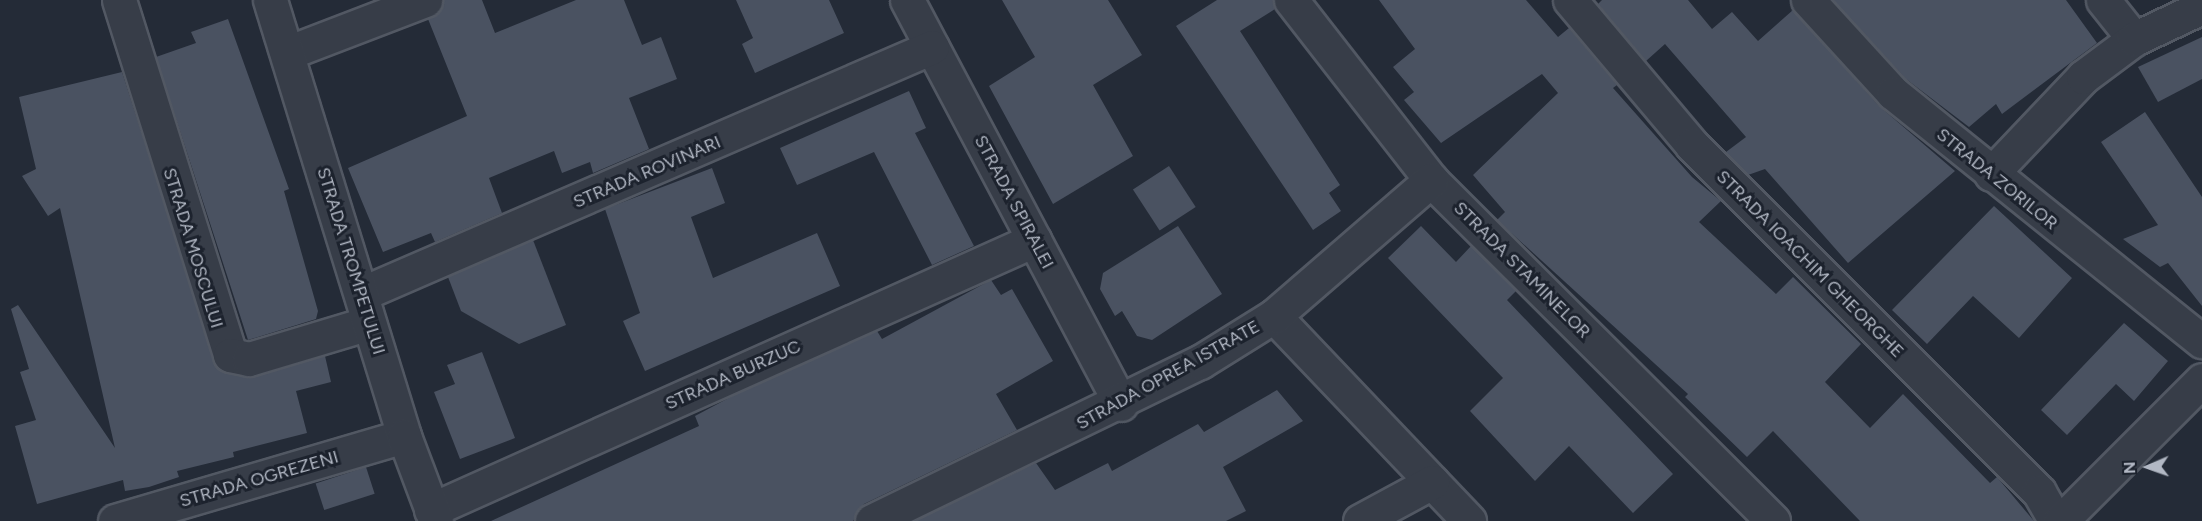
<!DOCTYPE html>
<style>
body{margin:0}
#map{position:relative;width:2202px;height:521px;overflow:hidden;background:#242b37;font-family:Figtree,sans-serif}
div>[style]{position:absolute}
.building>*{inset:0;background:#4a5261;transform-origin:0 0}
.roads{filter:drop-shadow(2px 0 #525863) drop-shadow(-2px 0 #525863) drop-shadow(0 2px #525863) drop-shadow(0 -2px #525863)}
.minor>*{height:33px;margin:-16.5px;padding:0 16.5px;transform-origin:16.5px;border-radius:16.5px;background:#373d48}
.tertiary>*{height:33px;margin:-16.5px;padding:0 16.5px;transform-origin:16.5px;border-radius:16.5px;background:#373d48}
span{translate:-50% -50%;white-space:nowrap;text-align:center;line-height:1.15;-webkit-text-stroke:6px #1c222d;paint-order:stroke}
.street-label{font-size:18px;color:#b2b8c4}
.north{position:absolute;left:2118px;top:437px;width:60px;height:60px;-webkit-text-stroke:4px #1c222d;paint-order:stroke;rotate:268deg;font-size:16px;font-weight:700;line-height:24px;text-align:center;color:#b2b8c4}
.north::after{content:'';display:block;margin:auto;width:21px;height:27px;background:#b2b8c4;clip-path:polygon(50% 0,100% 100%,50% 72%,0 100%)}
</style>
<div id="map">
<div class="building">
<i style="clip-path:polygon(443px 0,482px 0,495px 33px,576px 0,624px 0,642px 45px,661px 37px,677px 79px,629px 98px,649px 149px,593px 173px,590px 162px,562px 173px,554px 151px,489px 178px,502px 213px,435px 242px,431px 233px,383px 252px,348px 168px,467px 116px,428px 19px,440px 11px)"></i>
<i style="clip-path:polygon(736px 0,829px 0,844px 33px,755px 73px,742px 44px,753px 38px)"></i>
<i style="clip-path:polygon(1002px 0,1108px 0,1142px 55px,1093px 85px,1133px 156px,1053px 204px,989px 86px,1035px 57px)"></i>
<i style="clip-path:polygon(1217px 0,1273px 0,1275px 9px,1240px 31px,1340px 185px,1329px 193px,1341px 211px,1313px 230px,1176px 26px)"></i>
<i style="clip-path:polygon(1379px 0,1526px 0,1558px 37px,1569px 28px,1617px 85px,1613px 88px,1692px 177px,1721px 201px,1699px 222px,1776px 294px,1793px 277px,1861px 344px,1825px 382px,1870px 428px,1903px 394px,1990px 483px,1997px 477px,2034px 521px,1860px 521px,1773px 431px,1747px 457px,1685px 397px,1688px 394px,1497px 220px,1505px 212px,1473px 175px,1558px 93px,1542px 74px,1441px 143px,1404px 100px,1414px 92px,1393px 67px,1415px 49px)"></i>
<i style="clip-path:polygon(1602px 0,1688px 0,1712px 29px,1732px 12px,1758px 41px,1793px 10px,1879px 106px,1955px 171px,1848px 263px,1765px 169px,1748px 175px,1726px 152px,1746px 137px,1665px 44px,1646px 61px,1598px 4px)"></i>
<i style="clip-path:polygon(1833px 0,2066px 0,2097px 43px,2002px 114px,1996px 104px,1969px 127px,1906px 79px)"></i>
<i style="clip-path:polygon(228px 19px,289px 189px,284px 191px,318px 311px,316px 319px,248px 340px,156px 57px,196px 43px,191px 32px)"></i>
<i style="clip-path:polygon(2202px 37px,2202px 79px,2158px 102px,2138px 67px)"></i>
<i style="clip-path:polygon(122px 72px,217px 368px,254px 377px,325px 356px,331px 382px,296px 391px,307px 433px,233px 452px,234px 457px,177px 471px,179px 477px,149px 487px,125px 491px,123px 480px,37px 504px,15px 426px,36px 420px,20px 372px,29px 369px,11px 309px,18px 305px,115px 448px,60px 208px,48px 216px,22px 176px,36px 169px,19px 97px)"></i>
<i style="clip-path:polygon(909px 91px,926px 128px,915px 133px,974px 246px,932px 265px,874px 152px,797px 185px,780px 148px)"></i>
<i style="clip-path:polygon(2145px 112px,2202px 197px,2202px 306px,2168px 263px,2160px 267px,2123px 239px,2158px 225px,2101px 142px)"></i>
<i style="left:1169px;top:166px;width:49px;height:43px;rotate:57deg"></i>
<i style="clip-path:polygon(712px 168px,725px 203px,691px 217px,713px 278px,817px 233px,840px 286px,645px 371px,623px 321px,640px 313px,605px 209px)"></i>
<i style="clip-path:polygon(1994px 206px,2072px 278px,2019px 338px,1973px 296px,1927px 344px,1892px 310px)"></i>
<i style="clip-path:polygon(1178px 226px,1222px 294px,1152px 340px,1137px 336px,1122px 311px,1115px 316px,1100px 289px,1103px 273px)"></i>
<i style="clip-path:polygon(1421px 226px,1456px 262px,1471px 246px,1516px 291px,1507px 300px,1673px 474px,1633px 513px,1569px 446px,1535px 481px,1470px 411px,1503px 378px,1388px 258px)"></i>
<i style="clip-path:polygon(533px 240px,566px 325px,519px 344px,461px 311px,448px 277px)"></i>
<i style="clip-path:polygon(991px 280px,1001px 295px,1012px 289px,1053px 361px,996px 394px,1017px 430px,864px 504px,853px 521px,491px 521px,699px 426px,695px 416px,740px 392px,877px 331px,882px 339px)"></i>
<i style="clip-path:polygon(2124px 323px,2168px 361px,2134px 401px,2116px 384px,2067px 435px,2041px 410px)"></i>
<i style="clip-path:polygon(482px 352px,515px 438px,460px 459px,434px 392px,455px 384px,447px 365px)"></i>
<i style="clip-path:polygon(1277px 390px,1303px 421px,1223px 467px,1246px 511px,1226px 521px,915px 521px,1036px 463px,1055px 490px,1108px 463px,1112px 471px,1198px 424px,1204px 432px)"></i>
<i style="left:366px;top:467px;width:28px;height:53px;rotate:72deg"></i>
</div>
<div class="roads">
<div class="minor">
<i style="left:119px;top:0;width:372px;rotate:72.6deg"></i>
<i style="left:230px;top:355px;width:19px;rotate:12deg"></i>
<i style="left:249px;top:359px;width:125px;rotate:-16.7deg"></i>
<i style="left:907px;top:0;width:457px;rotate:62.1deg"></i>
<i style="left:1291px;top:0;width:228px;rotate:52.1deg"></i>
<i style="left:1431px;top:180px;width:483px;rotate:44.9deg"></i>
<i style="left:1570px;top:0;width:189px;rotate:49.9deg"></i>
<i style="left:1692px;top:145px;width:491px;rotate:45deg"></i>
<i style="left:2039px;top:492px;width:34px;rotate:60deg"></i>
<i style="left:1808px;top:0;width:126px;rotate:47.6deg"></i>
<i style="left:1893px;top:93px;width:396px;rotate:38.8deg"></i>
<i style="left:2103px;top:0;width:50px;rotate:51.5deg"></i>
<i style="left:287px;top:53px;width:148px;rotate:-21deg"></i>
<i style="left:1991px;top:174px;width:134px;rotate:-46.5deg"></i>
<i style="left:2083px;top:77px;width:64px;rotate:-36.7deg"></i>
<i style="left:2134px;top:39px;width:75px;rotate:-25.2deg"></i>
<i style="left:361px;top:294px;width:622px;rotate:-23.39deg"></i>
<i style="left:1274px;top:316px;width:283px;rotate:46.4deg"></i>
<i style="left:431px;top:510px;width:661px;rotate:-24.12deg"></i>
<i style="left:115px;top:521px;width:301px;rotate:-16.4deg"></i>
<i style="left:872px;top:521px;width:365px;rotate:-25.9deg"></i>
<i style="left:1200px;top:362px;width:87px;rotate:-31.9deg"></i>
<i style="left:1274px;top:316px;width:208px;rotate:-40.9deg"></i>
<i style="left:1360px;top:521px;width:82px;rotate:-28.4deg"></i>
<i style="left:2061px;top:521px;width:199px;rotate:-45deg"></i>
</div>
<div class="tertiary">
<i style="left:270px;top:0;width:456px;rotate:72.9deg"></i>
<i style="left:404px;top:436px;width:91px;rotate:69.4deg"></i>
</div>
</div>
<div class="street-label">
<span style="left:647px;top:172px;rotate:-23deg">STRADA ROVINARI</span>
<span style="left:1997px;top:179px;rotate:39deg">STRADA ZORILOR</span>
<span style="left:1014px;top:202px;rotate:62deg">STRADA SPIRALEI</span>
<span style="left:193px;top:248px;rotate:73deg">STRADA MOSCULUI</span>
<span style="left:351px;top:261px;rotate:73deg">STRADA TROMPETULUI</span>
<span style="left:1810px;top:264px;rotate:45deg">STRADA IOACHIM GHEORGHE</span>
<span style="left:1522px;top:270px;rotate:45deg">STRADA STAMINELOR</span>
<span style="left:733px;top:375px;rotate:-24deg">STRADA BURZUC</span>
<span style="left:1168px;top:375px;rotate:-29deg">STRADA OPREA ISTRATE</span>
<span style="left:259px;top:479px;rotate:-16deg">STRADA OGREZENI</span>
</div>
<div class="north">N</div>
</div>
